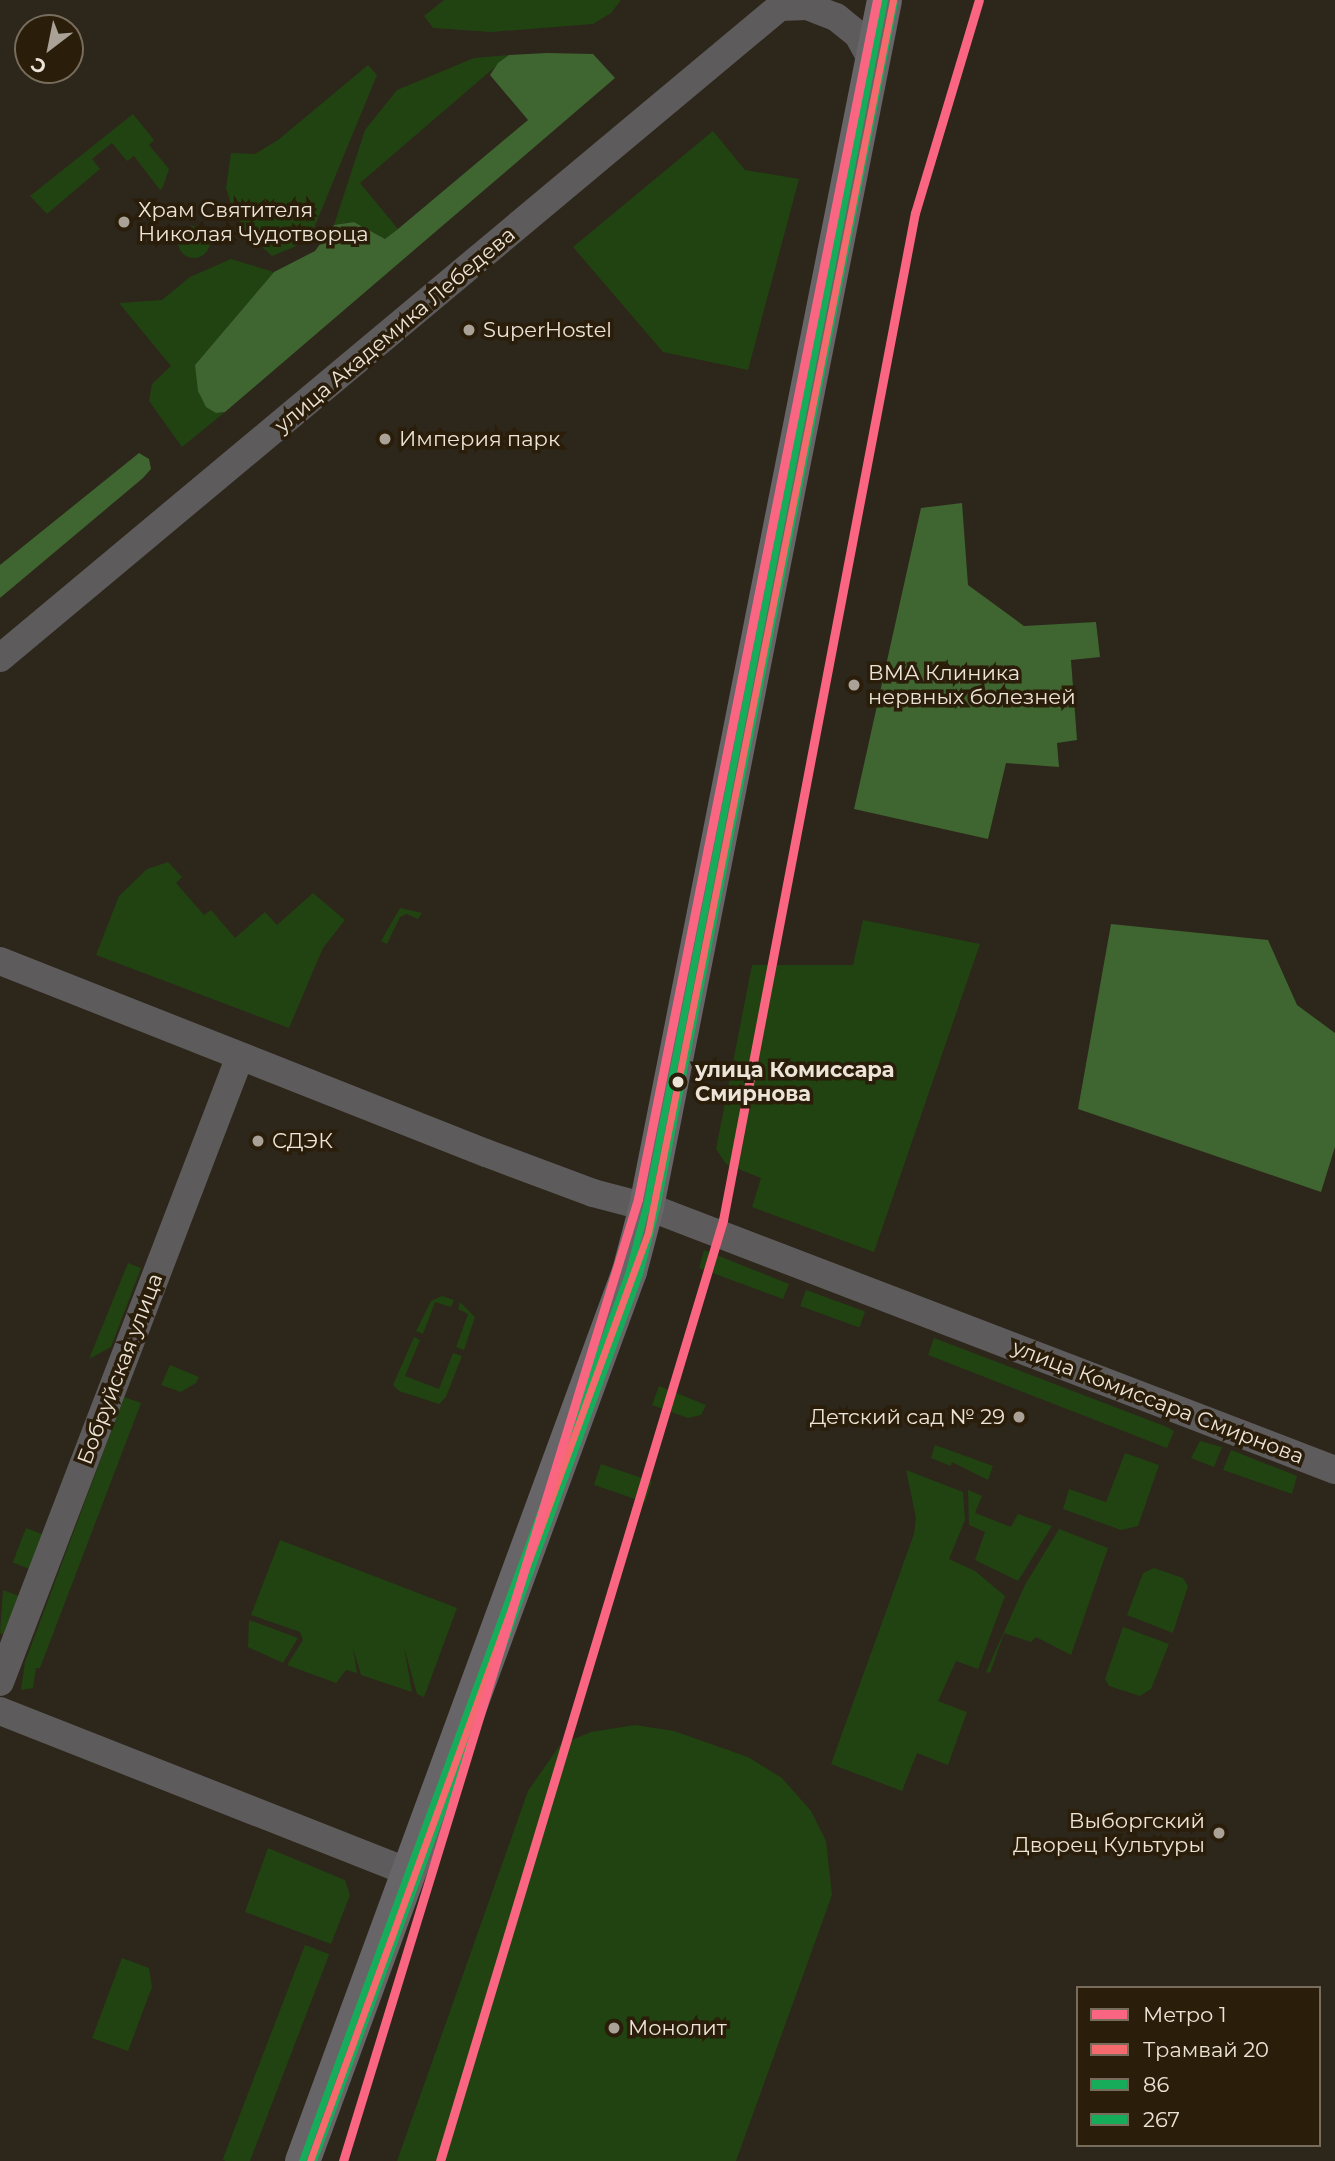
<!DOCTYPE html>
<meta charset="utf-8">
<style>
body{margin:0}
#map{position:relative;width:1335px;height:2161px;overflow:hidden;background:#2d261b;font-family:Montserrat,sans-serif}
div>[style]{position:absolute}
.green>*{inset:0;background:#214311;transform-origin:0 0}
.round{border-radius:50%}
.forest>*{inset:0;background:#3f6530}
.minor>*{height:28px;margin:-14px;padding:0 14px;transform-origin:14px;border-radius:14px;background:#5e5b5c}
.major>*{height:35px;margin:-17.5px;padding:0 17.5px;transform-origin:17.5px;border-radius:17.5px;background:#676568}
.bus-1>*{height:7px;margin:-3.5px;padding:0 3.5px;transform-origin:3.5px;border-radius:3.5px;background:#16ac5a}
.bus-2>*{height:7px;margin:-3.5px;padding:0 3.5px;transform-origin:3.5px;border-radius:3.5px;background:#16ac5a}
.tram-1>*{height:7px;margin:-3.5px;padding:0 3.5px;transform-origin:3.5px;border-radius:3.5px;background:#f56a6d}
.metro-1>*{height:9px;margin:-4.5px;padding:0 4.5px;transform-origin:4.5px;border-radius:4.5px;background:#fa6682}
.dots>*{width:19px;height:19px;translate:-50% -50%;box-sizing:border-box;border:4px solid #2a1d0a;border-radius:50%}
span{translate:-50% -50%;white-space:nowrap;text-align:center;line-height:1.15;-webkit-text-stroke:7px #2a1d0a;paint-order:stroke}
.poi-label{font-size:21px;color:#ede4d8}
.left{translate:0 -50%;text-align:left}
.right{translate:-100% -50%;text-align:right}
.street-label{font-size:21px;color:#ede4d8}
.stop-label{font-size:21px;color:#ede4d8;font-weight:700}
.legend{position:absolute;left:1076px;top:1986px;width:245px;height:161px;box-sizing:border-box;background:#2a1d0a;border:2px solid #786d5c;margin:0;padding:9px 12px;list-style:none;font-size:21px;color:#ede4d8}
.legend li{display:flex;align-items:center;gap:14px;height:35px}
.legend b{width:35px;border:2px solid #786d5c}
.north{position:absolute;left:14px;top:14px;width:70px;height:70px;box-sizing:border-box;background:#2a1d0a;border:2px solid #786d5c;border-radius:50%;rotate:212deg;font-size:19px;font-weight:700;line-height:28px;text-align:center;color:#ede4d8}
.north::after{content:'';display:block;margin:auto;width:24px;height:32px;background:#aaa296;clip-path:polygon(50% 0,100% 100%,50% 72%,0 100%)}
</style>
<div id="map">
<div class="green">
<i style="clip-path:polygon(444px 0,621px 0,611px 13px,593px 24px,491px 32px,433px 28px,424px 16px)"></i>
<i style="clip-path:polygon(509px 55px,360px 183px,398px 229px,385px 239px,354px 222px,334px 225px,365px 130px,397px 90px,474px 58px)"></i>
<i style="clip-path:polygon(368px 65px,377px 75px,314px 228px,294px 247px,272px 256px,246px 232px,231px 204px,226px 188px,231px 153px,255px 154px,278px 140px)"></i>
<i style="clip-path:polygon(133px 114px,154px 140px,149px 145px,169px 169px,163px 187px,160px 190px,134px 156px,127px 161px,112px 143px,92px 159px,100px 169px,47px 214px,30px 196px)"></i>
<i style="clip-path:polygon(713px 131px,745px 170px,799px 179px,748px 370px,663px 352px,573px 247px)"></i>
<i class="round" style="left:178px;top:226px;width:32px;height:32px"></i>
<i style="clip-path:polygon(231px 259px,274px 272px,195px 365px,216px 413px,225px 412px,182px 447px,149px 401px,152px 384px,171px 366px,119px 303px,162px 300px,190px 277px)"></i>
<i style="clip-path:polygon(168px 862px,182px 877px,176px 883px,204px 915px,211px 910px,235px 938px,265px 912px,277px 925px,313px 893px,345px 920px,323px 948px,289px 1028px,96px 955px,119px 896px,147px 869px)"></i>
<i style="clip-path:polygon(400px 908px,422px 913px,418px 919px,407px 914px,400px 917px,387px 944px,381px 941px)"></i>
<i style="clip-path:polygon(863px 920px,980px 944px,874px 1252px,752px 1207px,761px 1178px,726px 1164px,716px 1149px,752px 965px,853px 965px)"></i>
<i style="clip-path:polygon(704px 1250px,789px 1284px,783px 1299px,699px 1268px)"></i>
<i style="clip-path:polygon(128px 1263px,141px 1268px,111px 1347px,89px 1359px)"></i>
<i style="left:806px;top:1290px;width:63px;height:17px;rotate:20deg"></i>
<i style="clip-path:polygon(442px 1296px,454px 1300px,451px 1307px,435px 1302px,423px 1334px,416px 1331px,431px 1301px)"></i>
<i style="clip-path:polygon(460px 1302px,475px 1317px,464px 1350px,456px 1347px,468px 1314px,458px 1309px)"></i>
<i style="clip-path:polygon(414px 1337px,420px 1340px,405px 1376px,439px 1389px,453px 1353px,462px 1356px,446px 1397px,439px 1404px,399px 1391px,393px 1385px)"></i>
<i style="clip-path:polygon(934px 1338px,1167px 1427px,1174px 1431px,1167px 1448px,928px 1355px)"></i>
<i style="clip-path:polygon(170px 1365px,199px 1377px,196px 1383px,181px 1392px,161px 1385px)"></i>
<i style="clip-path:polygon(659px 1386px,706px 1405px,701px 1415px,688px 1418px,652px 1405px)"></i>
<i style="clip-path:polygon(124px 1397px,141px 1403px,40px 1668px,36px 1668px,33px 1688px,21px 1690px,25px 1662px)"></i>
<i style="clip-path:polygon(1200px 1441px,1222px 1447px,1214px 1467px,1191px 1458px)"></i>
<i style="clip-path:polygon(935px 1445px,993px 1466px,988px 1480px,952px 1462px,951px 1466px,931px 1458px)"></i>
<i style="clip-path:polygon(1231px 1450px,1297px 1476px,1292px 1494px,1223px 1470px)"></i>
<i style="clip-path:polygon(1125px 1453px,1159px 1465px,1138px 1526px,1121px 1530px,1063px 1509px,1069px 1489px,1106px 1502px)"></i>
<i style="left:601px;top:1464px;width:54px;height:22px;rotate:19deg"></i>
<i style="clip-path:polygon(906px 1470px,963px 1492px,965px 1520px,949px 1559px,975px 1571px,1005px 1596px,978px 1669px,956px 1661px,938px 1701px,967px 1712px,948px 1765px,917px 1753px,902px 1791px,831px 1764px,914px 1534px,916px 1518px)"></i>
<i style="clip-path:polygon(968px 1490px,982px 1496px,975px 1513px,1011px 1527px,1018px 1514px,1052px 1526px,1018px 1581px,975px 1560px,985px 1532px,969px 1525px)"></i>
<i style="left:26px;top:1528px;width:17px;height:37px;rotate:21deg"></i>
<i style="clip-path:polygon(1059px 1529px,1108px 1548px,1071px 1655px,1036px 1637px,1031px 1642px,1004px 1633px,990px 1673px,986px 1672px,1025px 1585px)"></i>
<i style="clip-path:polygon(280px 1540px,457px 1608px,424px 1697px,417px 1694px,404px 1647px,412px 1692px,361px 1675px,353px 1648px,357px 1673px,346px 1670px,336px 1683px,287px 1665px,303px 1640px,300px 1632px,251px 1615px)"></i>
<i style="clip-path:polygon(1154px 1568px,1183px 1578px,1188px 1586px,1173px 1633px,1127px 1615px,1143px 1573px)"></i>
<i style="clip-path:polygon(3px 1590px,19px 1596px,4px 1635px,0 1633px)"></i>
<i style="clip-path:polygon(249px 1620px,298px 1638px,283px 1663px,248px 1647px)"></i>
<i style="clip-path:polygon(1123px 1627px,1169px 1644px,1151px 1689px,1140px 1696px,1109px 1686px,1105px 1679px)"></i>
<i style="clip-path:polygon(635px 1725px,674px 1731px,748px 1757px,782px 1778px,811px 1811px,826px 1841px,832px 1895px,736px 2161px,397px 2161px,528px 1791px,560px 1745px,591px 1732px)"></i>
<i style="clip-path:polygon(268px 1848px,345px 1880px,350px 1895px,331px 1944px,245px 1912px)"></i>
<i style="left:305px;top:1945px;width:26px;height:230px;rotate:21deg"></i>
<i style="clip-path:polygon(122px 1958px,149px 1968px,152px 1987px,128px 2051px,92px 2038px)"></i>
</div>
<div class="forest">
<i style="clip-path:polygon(547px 53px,593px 54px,615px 78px,225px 412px,216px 413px,206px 407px,198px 391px,195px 365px,274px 272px,315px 251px,334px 225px,354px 222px,385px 239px,398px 229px,528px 120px,490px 75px,498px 63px,509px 55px)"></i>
<i style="clip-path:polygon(139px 453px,149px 459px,151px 469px,143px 478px,0 598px,0 565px)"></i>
<i style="clip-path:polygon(962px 503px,968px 585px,1024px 626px,1096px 622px,1100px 657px,1071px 660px,1077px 740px,1057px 743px,1059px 767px,1006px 763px,988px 839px,854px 809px,921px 508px)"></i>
<i style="clip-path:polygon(1111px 924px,1268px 940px,1297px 1005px,1335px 1033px,1335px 1147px,1321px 1192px,1078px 1109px)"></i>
</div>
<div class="minor">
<i style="left:780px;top:7px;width:27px;rotate:-2deg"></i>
<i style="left:807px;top:6px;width:31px;rotate:21deg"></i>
<i style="left:836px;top:17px;width:28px;rotate:39deg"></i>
<i style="left:858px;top:35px;width:29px;rotate:61deg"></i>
<i style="left:0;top:658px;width:1027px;rotate:-39.86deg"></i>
<i style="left:0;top:961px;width:523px;rotate:21.56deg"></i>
<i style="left:486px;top:1153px;width:114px;rotate:20.5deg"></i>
<i style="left:593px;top:1193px;width:63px;rotate:14.7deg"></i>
<i style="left:654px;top:1209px;width:729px;rotate:20.97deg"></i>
<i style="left:0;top:1682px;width:670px;rotate:-69.02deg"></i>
<i style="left:0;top:1711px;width:437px;rotate:21.5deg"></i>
</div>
<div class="major">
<i style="left:302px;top:2161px;width:948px;rotate:-69.83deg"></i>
<i style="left:629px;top:1271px;width:67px;rotate:-75.3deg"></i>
<i style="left:646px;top:1206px;width:1229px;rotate:-78.84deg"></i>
</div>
<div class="bus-1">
<i style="left:302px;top:2161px;width:948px;rotate:-69.83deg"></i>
<i style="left:629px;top:1271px;width:67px;rotate:-75.3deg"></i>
<i style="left:646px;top:1206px;width:1229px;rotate:-78.84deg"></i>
</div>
<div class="bus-2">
<i style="left:313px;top:2161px;width:945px;rotate:-69.82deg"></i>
<i style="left:639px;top:1274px;width:68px;rotate:-75.6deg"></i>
<i style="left:656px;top:1208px;width:1229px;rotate:-78.84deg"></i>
</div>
<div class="tram-1">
<i style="left:310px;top:2161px;width:988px;rotate:-69.99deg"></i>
<i style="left:648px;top:1233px;width:1257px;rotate:-78.76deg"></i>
</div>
<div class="metro-1">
<i style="left:343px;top:2161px;width:1006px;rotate:-72.95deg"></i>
<i style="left:638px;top:1199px;width:1223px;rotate:-78.73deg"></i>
<i style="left:440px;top:2161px;width:983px;rotate:-73.26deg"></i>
<i style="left:723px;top:1220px;width:1025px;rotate:-79.21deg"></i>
<i style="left:915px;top:213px;width:222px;rotate:-73.3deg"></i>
</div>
<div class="dots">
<i style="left:124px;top:222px;background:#aaa296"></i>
<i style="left:469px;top:330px;background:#aaa296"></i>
<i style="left:385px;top:439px;background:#aaa296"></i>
<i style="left:854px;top:685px;background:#aaa296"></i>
<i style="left:678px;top:1082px;background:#ede4d8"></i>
<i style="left:258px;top:1141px;background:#aaa296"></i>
<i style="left:1019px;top:1417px;background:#aaa296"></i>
<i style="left:1219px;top:1833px;background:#aaa296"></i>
<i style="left:614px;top:2028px;background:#aaa296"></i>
</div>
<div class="poi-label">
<span class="left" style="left:138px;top:222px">Храм Святителя<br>Николая Чудотворца</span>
<span class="left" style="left:483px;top:330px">SuperHostel</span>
<span class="left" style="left:399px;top:439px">Империя парк</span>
<span class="left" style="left:868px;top:685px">ВМА Клиника<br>нервных болезней</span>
<span class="left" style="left:272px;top:1141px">СДЭК</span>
<span class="right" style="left:1005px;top:1417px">Детский сад № 29</span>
<span class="right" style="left:1205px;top:1833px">Выборгский<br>Дворец Культуры</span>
<span class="left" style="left:628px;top:2028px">Монолит</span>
</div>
<div class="street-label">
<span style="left:395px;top:330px;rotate:-40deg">улица Академика Лебедева</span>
<span style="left:120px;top:1369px;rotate:-69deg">Бобруйская улица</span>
<span style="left:1158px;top:1402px;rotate:21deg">улица Комиссара Смирнова</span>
</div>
<div class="stop-label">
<span class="left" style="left:695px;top:1082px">улица Комиссара<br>Смирнова</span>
</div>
<ul class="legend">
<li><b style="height:9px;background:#fa6682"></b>Метро 1</li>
<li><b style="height:9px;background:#f56a6d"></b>Трамвай 20</li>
<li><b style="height:9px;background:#16ac5a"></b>86</li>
<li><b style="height:9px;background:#16ac5a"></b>267</li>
</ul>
<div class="north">С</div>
</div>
